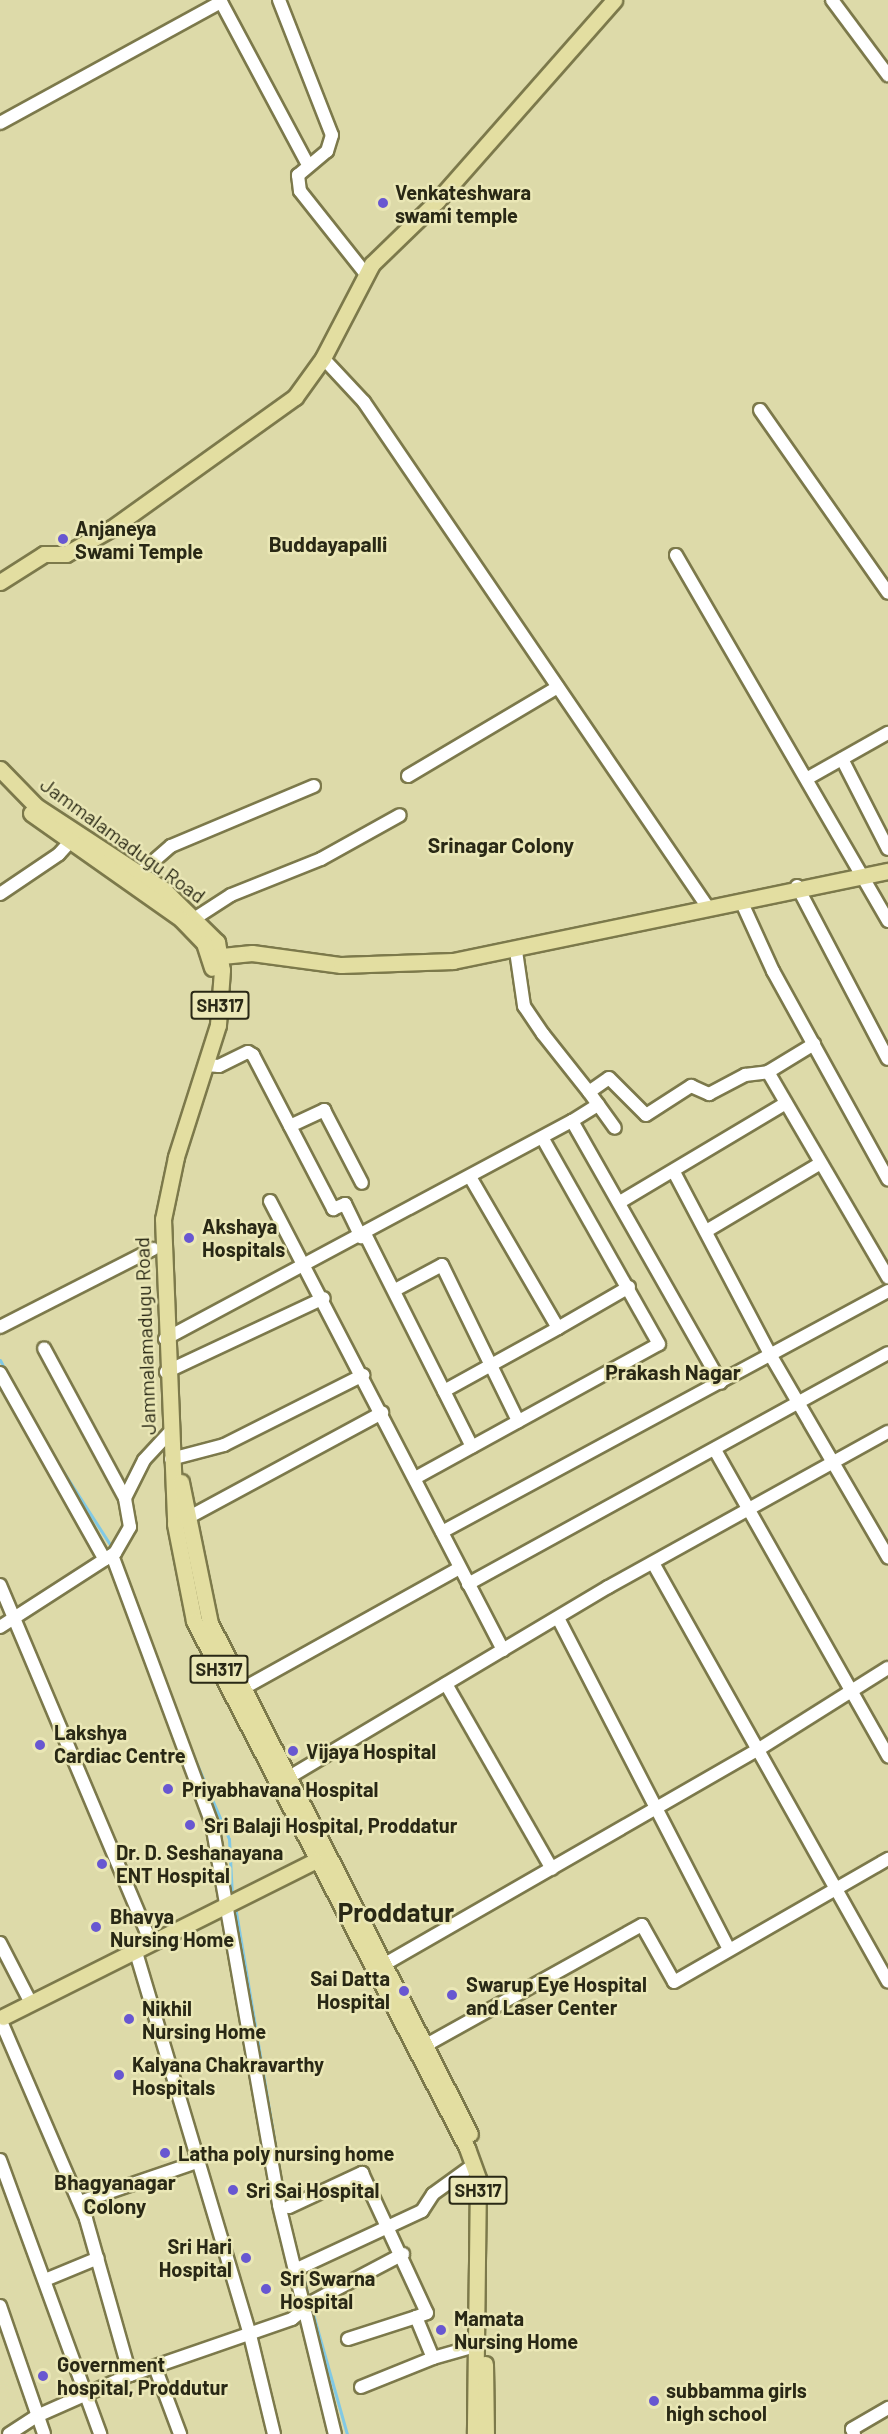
<!DOCTYPE html>
<style>
body{margin:0}
#map{position:relative;width:888px;height:2434px;overflow:hidden;background:#dddaa9;font-family:Barlow,sans-serif}
div>[style]{position:absolute}
.stream>*{height:3px;margin:-1.5px;padding:0 1.5px;transform-origin:1.5px;border-radius:1.5px;background:#81c9e5}
.roads{filter:drop-shadow(2px 0 #7c794b) drop-shadow(-2px 0 #7c794b) drop-shadow(0 2px #7c794b) drop-shadow(0 -2px #7c794b)}
.minor>*{height:12px;margin:-6px;padding:0 6px;transform-origin:6px;border-radius:6px;background:#fff}
.major>*{height:15px;margin:-7.5px;padding:0 7.5px;transform-origin:7.5px;border-radius:7.5px;background:#e3dea1}
.dots>*{width:16px;height:16px;translate:-50% -50%;box-sizing:border-box;border:3px solid #eae7b6;border-radius:50%}
span{translate:-50% -50%;white-space:nowrap;text-align:center;line-height:1.15;-webkit-text-stroke:5px #eae7b6;paint-order:stroke}
.shield-label span{padding:2px 4px;background:#eae7b6;border:2px solid;border-radius:4px;-webkit-text-stroke-width:0}
.shield-label{font-size:18px;color:#292815;font-weight:700}
.poi-label{font-size:20px;color:#292815;font-weight:700}
.left{translate:0 -50%;text-align:left}
.right{translate:-100% -50%;text-align:right}
.street-label{font-size:20px;color:#292815}
.neighbourhood-label{font-size:21px;color:#292815;font-weight:700}
.district-label{font-size:26px;color:#292815;font-weight:700}
</style>
<div id="map">
<div class="stream">
<i style="left:0;top:1360px;width:13px;rotate:63deg"></i>
<i style="left:50px;top:1451px;width:117px;rotate:57.3deg"></i>
<i style="left:121px;top:1562px;width:164px;rotate:69.7deg"></i>
<i style="left:190px;top:1748px;width:99px;rotate:66.8deg"></i>
<i style="left:229px;top:1839px;width:58px;rotate:87deg"></i>
<i style="left:235px;top:1906px;width:302px;rotate:80.5deg"></i>
<i style="left:302px;top:2272px;width:29px;rotate:76deg"></i>
<i style="left:311px;top:2307px;width:132px;rotate:74.2deg"></i>
</div>
<div class="roads">
<div class="minor">
<i style="left:220px;top:0;width:187px;rotate:61.9deg"></i>
<i style="left:279px;top:0;width:145px;rotate:68.6deg"></i>
<i style="left:332px;top:135px;width:17px;rotate:107deg"></i>
<i style="left:327px;top:151px;width:38px;rotate:140deg"></i>
<i style="left:298px;top:175px;width:16px;rotate:83deg"></i>
<i style="left:300px;top:191px;width:105px;rotate:51.6deg"></i>
<i style="left:832px;top:0;width:94px;rotate:53.3deg"></i>
<i style="left:0;top:123px;width:252px;rotate:-28.7deg"></i>
<i style="left:323px;top:358px;width:60px;rotate:47deg"></i>
<i style="left:364px;top:402px;width:613px;rotate:55.77deg"></i>
<i style="left:760px;top:410px;width:223px;rotate:55deg"></i>
<i style="left:676px;top:555px;width:423px;rotate:59.9deg"></i>
<i style="left:842px;top:759px;width:101px;rotate:62.9deg"></i>
<i style="left:408px;top:776px;width:174px;rotate:-30.7deg"></i>
<i style="left:808px;top:778px;width:92px;rotate:-29.4deg"></i>
<i style="left:140px;top:873px;width:41px;rotate:-41.1deg"></i>
<i style="left:171px;top:846px;width:155px;rotate:-22.8deg"></i>
<i style="left:797px;top:886px;width:195px;rotate:62.3deg"></i>
<i style="left:0;top:894px;width:71px;rotate:-34.1deg"></i>
<i style="left:59px;top:854px;width:27px;rotate:-48deg"></i>
<i style="left:742px;top:903px;width:75px;rotate:65.5deg"></i>
<i style="left:773px;top:971px;width:238px;rotate:61.1deg"></i>
<i style="left:197px;top:917px;width:40px;rotate:-32.9deg"></i>
<i style="left:231px;top:895px;width:97px;rotate:-21.8deg"></i>
<i style="left:321px;top:859px;width:90px;rotate:-29.1deg"></i>
<i style="left:516px;top:951px;width:56px;rotate:81.7deg"></i>
<i style="left:524px;top:1006px;width:34px;rotate:56deg"></i>
<i style="left:543px;top:1034px;width:74px;rotate:51.6deg"></i>
<i style="left:589px;top:1092px;width:24px;rotate:-35deg"></i>
<i style="left:609px;top:1078px;width:52px;rotate:45deg"></i>
<i style="left:646px;top:1115px;width:54px;rotate:-32.8deg"></i>
<i style="left:691px;top:1086px;width:20px;rotate:24deg"></i>
<i style="left:709px;top:1094px;width:41px;rotate:-27.8deg"></i>
<i style="left:745px;top:1075px;width:23px;rotate:-7deg"></i>
<i style="left:768px;top:1072px;width:54px;rotate:-31.3deg"></i>
<i style="left:205px;top:1065px;width:14px;rotate:4deg"></i>
<i style="left:219px;top:1066px;width:32px;rotate:-26deg"></i>
<i style="left:248px;top:1052px;width:6px;rotate:31deg"></i>
<i style="left:253px;top:1055px;width:174px;rotate:62.5deg"></i>
<i style="left:333px;top:1209px;width:13px;rotate:-23deg"></i>
<i style="left:345px;top:1204px;width:37px;rotate:64deg"></i>
<i style="left:768px;top:1072px;width:238px;rotate:59.7deg"></i>
<i style="left:589px;top:1092px;width:44px;rotate:54.2deg"></i>
<i style="left:572px;top:1121px;width:31px;rotate:-32deg"></i>
<i style="left:290px;top:1126px;width:38px;rotate:-25deg"></i>
<i style="left:324px;top:1110px;width:82px;rotate:62.5deg"></i>
<i style="left:674px;top:1172px;width:208px;rotate:62.2deg"></i>
<i style="left:771px;top:1356px;width:233px;rotate:59.8deg"></i>
<i style="left:270px;top:1201px;width:506px;rotate:62.57deg"></i>
<i style="left:620px;top:1202px;width:193px;rotate:-30.8deg"></i>
<i style="left:708px;top:1230px;width:131px;rotate:-30.7deg"></i>
<i style="left:365px;top:1234px;width:238px;rotate:63.3deg"></i>
<i style="left:395px;top:1290px;width:53px;rotate:-28deg"></i>
<i style="left:442px;top:1265px;width:174px;rotate:64deg"></i>
<i style="left:0;top:1327px;width:172px;rotate:-27deg"></i>
<i style="left:558px;top:1328px;width:82px;rotate:-30deg"></i>
<i style="left:165px;top:1339px;width:462px;rotate:-28.2deg"></i>
<i style="left:572px;top:1121px;width:301px;rotate:60.4deg"></i>
<i style="left:166px;top:1372px;width:174px;rotate:-25.1deg"></i>
<i style="left:0;top:1373px;width:214px;rotate:60.7deg"></i>
<i style="left:444px;top:1391px;width:130px;rotate:-28.9deg"></i>
<i style="left:558px;top:1328px;width:175px;rotate:-120.2deg"></i>
<i style="left:715px;top:1450px;width:352px;rotate:60.5deg"></i>
<i style="left:171px;top:1459px;width:55px;rotate:-14.8deg"></i>
<i style="left:224px;top:1445px;width:156px;rotate:-26.7deg"></i>
<i style="left:415px;top:1478px;width:278px;rotate:-28.8deg"></i>
<i style="left:659px;top:1344px;width:236px;rotate:-119.5deg"></i>
<i style="left:125px;top:1498px;width:42px;rotate:-63.4deg"></i>
<i style="left:144px;top:1460px;width:38px;rotate:-47deg"></i>
<i style="left:180px;top:1522px;width:230px;rotate:-28.4deg"></i>
<i style="left:442px;top:1532px;width:507px;rotate:-28.38deg"></i>
<i style="left:112px;top:1555px;width:287px;rotate:69.6deg"></i>
<i style="left:212px;top:1824px;width:387px;rotate:80deg"></i>
<i style="left:279px;top:2205px;width:236px;rotate:76.3deg"></i>
<i style="left:653px;top:1563px;width:480px;rotate:60.7deg"></i>
<i style="left:468px;top:1584px;width:479px;rotate:-28.8deg"></i>
<i style="left:0;top:1585px;width:388px;rotate:67.1deg"></i>
<i style="left:558px;top:1618px;width:373px;rotate:62.7deg"></i>
<i style="left:0;top:1627px;width:137px;rotate:-32.8deg"></i>
<i style="left:115px;top:1553px;width:30px;rotate:-60deg"></i>
<i style="left:130px;top:1527px;width:29px;rotate:-100deg"></i>
<i style="left:125px;top:1498px;width:170px;rotate:-118.4deg"></i>
<i style="left:446px;top:1684px;width:213px;rotate:60.2deg"></i>
<i style="left:235px;top:1693px;width:257px;rotate:-29.1deg"></i>
<i style="left:281px;top:1782px;width:381px;rotate:-30.8deg"></i>
<i style="left:608px;top:1587px;width:320px;rotate:-29deg"></i>
<i style="left:0;top:1943px;width:68px;rotate:62.7deg"></i>
<i style="left:135px;top:1949px;width:403px;rotate:73.4deg"></i>
<i style="left:250px;top:2335px;width:102px;rotate:76.4deg"></i>
<i style="left:378px;top:1968px;width:436px;rotate:-29.9deg"></i>
<i style="left:756px;top:1751px;width:156px;rotate:-32.2deg"></i>
<i style="left:0;top:2019px;width:218px;rotate:66.7deg"></i>
<i style="left:86px;top:2219px;width:162px;rotate:74.2deg"></i>
<i style="left:419px;top:2049px;width:255px;rotate:-29.1deg"></i>
<i style="left:642px;top:1925px;width:65px;rotate:60.7deg"></i>
<i style="left:674px;top:1982px;width:247px;rotate:-29.9deg"></i>
<i style="left:0;top:2160px;width:292px;rotate:69.9deg"></i>
<i style="left:80px;top:2202px;width:124px;rotate:-18.9deg"></i>
<i style="left:289px;top:2207px;width:81px;rotate:-25deg"></i>
<i style="left:362px;top:2173px;width:154px;rotate:65.1deg"></i>
<i style="left:427px;top:2313px;width:12px;rotate:160deg"></i>
<i style="left:416px;top:2317px;width:44px;rotate:67.5deg"></i>
<i style="left:433px;top:2358px;width:44px;rotate:-15.9deg"></i>
<i style="left:295px;top:2270px;width:140px;rotate:-24.9deg"></i>
<i style="left:422px;top:2211px;width:20px;rotate:-57deg"></i>
<i style="left:433px;top:2194px;width:49px;rotate:-35.9deg"></i>
<i style="left:45px;top:2280px;width:57px;rotate:-22.5deg"></i>
<i style="left:0;top:2306px;width:135px;rotate:71deg"></i>
<i style="left:348px;top:2339px;width:71px;rotate:-17.9deg"></i>
<i style="left:155px;top:2367px;width:72px;rotate:69.5deg"></i>
<i style="left:361px;top:2387px;width:78px;rotate:-21.9deg"></i>
<i style="left:9px;top:2434px;width:33px;rotate:-33deg"></i>
<i style="left:37px;top:2416px;width:102px;rotate:-23.8deg"></i>
<i style="left:130px;top:2375px;width:171px;rotate:-19.1deg"></i>
<i style="left:292px;top:2319px;width:26px;rotate:-40deg"></i>
<i style="left:312px;top:2302px;width:103px;rotate:-27.8deg"></i>
<i style="left:854px;top:2434px;width:5px;rotate:-112deg"></i>
<i style="left:852px;top:2429px;width:42px;rotate:-30.3deg"></i>
</div>
<div class="major">
<i style="left:0;top:582px;width:52px;rotate:-32.5deg"></i>
<i style="left:44px;top:554px;width:22px"></i>
<i style="left:66px;top:554px;width:53px;rotate:-29.5deg"></i>
<i style="left:112px;top:528px;width:225px;rotate:-35.6deg"></i>
<i style="left:295px;top:397px;width:48px;rotate:-54.3deg"></i>
<i style="left:323px;top:358px;width:106px;rotate:-62.5deg"></i>
<i style="left:372px;top:264px;width:91px;rotate:-44.1deg"></i>
<i style="left:437px;top:201px;width:268px;rotate:-48.6deg"></i>
<i style="left:0;top:769px;width:52px;rotate:45.8deg"></i>
<i style="left:36px;top:806px;width:152px;rotate:33.2deg"></i>
<i style="left:163px;top:889px;width:76px;rotate:44.5deg"></i>
<i style="left:217px;top:942px;width:28px;rotate:80deg"></i>
<i style="left:222px;top:970px;width:55px;rotate:94.2deg"></i>
<i style="left:218px;top:1025px;width:139px;rotate:107.7deg"></i>
<i style="left:176px;top:1157px;width:63px;rotate:101.8deg"></i>
<i style="left:163px;top:1219px;width:305px;rotate:87.7deg"></i>
<i style="left:175px;top:1524px;width:99px;rotate:78.9deg"></i>
<i style="left:194px;top:1621px;width:594px;rotate:62.61deg"></i>
<i style="left:467px;top:2148px;width:33px;rotate:70deg"></i>
<i style="left:478px;top:2179px;width:255px;rotate:90.7deg"></i>
<i style="left:31px;top:813px;width:184px;rotate:35.2deg"></i>
<i style="left:181px;top:919px;width:33px;rotate:46deg"></i>
<i style="left:204px;top:943px;width:26px;rotate:72deg"></i>
<i style="left:212px;top:957px;width:40px;rotate:-5.7deg"></i>
<i style="left:252px;top:953px;width:90px;rotate:7.7deg"></i>
<i style="left:341px;top:965px;width:112px;rotate:-2deg"></i>
<i style="left:453px;top:961px;width:444px;rotate:-11.7deg"></i>
<i style="left:181px;top:1482px;width:144px;rotate:78.4deg"></i>
<i style="left:210px;top:1623px;width:573px;rotate:63.03deg"></i>
<i style="left:3px;top:2017px;width:349px;rotate:-26.6deg"></i>
<i style="left:485px;top:2364px;width:70px;rotate:89.2deg"></i>
</div>
</div>
<div class="dots">
<i style="left:383px;top:203px;background:#6857d1"></i>
<i style="left:63px;top:539px;background:#6857d1"></i>
<i style="left:189px;top:1238px;background:#6857d1"></i>
<i style="left:40px;top:1745px;background:#6857d1"></i>
<i style="left:293px;top:1751px;background:#6857d1"></i>
<i style="left:168px;top:1789px;background:#6857d1"></i>
<i style="left:190px;top:1825px;background:#6857d1"></i>
<i style="left:102px;top:1864px;background:#6857d1"></i>
<i style="left:96px;top:1927px;background:#6857d1"></i>
<i style="left:404px;top:1991px;background:#6857d1"></i>
<i style="left:452px;top:1995px;background:#6857d1"></i>
<i style="left:129px;top:2019px;background:#6857d1"></i>
<i style="left:119px;top:2075px;background:#6857d1"></i>
<i style="left:165px;top:2153px;background:#6857d1"></i>
<i style="left:233px;top:2190px;background:#6857d1"></i>
<i style="left:246px;top:2258px;background:#6857d1"></i>
<i style="left:266px;top:2289px;background:#6857d1"></i>
<i style="left:441px;top:2330px;background:#6857d1"></i>
<i style="left:43px;top:2376px;background:#6857d1"></i>
<i style="left:654px;top:2401px;background:#6857d1"></i>
</div>
<div class="shield-label">
<span style="left:220px;top:1005px">SH317</span>
<span style="left:219px;top:1669px">SH317</span>
<span style="left:478px;top:2190px">SH317</span>
</div>
<div class="poi-label">
<span class="left" style="left:395px;top:204px">Venkateshwara<br>swami temple</span>
<span class="left" style="left:75px;top:540px">Anjaneya<br>Swami Temple</span>
<span class="left" style="left:202px;top:1238px">Akshaya<br>Hospitals</span>
<span class="left" style="left:54px;top:1744px">Lakshya<br>Cardiac Centre</span>
<span class="left" style="left:306px;top:1751px">Vijaya Hospital</span>
<span class="left" style="left:182px;top:1789px">Priyabhavana Hospital</span>
<span class="left" style="left:204px;top:1825px">Sri Balaji Hospital, Proddatur</span>
<span class="left" style="left:116px;top:1864px">Dr. D. Seshanayana<br>ENT Hospital</span>
<span class="left" style="left:110px;top:1928px">Bhavya<br>Nursing Home</span>
<span class="right" style="left:390px;top:1990px">Sai Datta<br>Hospital</span>
<span class="left" style="left:466px;top:1996px">Swarup Eye Hospital<br>and Laser Center</span>
<span class="left" style="left:142px;top:2020px">Nikhil<br>Nursing Home</span>
<span class="left" style="left:132px;top:2076px">Kalyana Chakravarthy<br>Hospitals</span>
<span class="left" style="left:178px;top:2153px">Latha poly nursing home</span>
<span class="left" style="left:246px;top:2190px">Sri Sai Hospital</span>
<span class="right" style="left:232px;top:2258px">Sri Hari<br>Hospital</span>
<span class="left" style="left:280px;top:2290px">Sri Swarna<br>Hospital</span>
<span class="left" style="left:454px;top:2330px">Mamata<br>Nursing Home</span>
<span class="left" style="left:57px;top:2376px">Government<br>hospital, Proddutur</span>
<span class="left" style="left:666px;top:2402px">subbamma girls<br>high school</span>
</div>
<div class="street-label">
<span style="left:123px;top:840px;rotate:36deg">Jammalamadugu Road</span>
<span style="left:145px;top:1336px;rotate:-92deg">Jammalamadugu Road</span>
</div>
<div class="neighbourhood-label">
<span style="left:328px;top:544px">Buddayapalli</span>
<span style="left:501px;top:845px">Srinagar Colony</span>
<span style="left:673px;top:1372px">Prakash Nagar</span>
<span style="left:115px;top:2194px">Bhagyanagar<br>Colony</span>
</div>
<div class="district-label">
<span style="left:396px;top:1912px">Proddatur</span>
</div>
</div>
